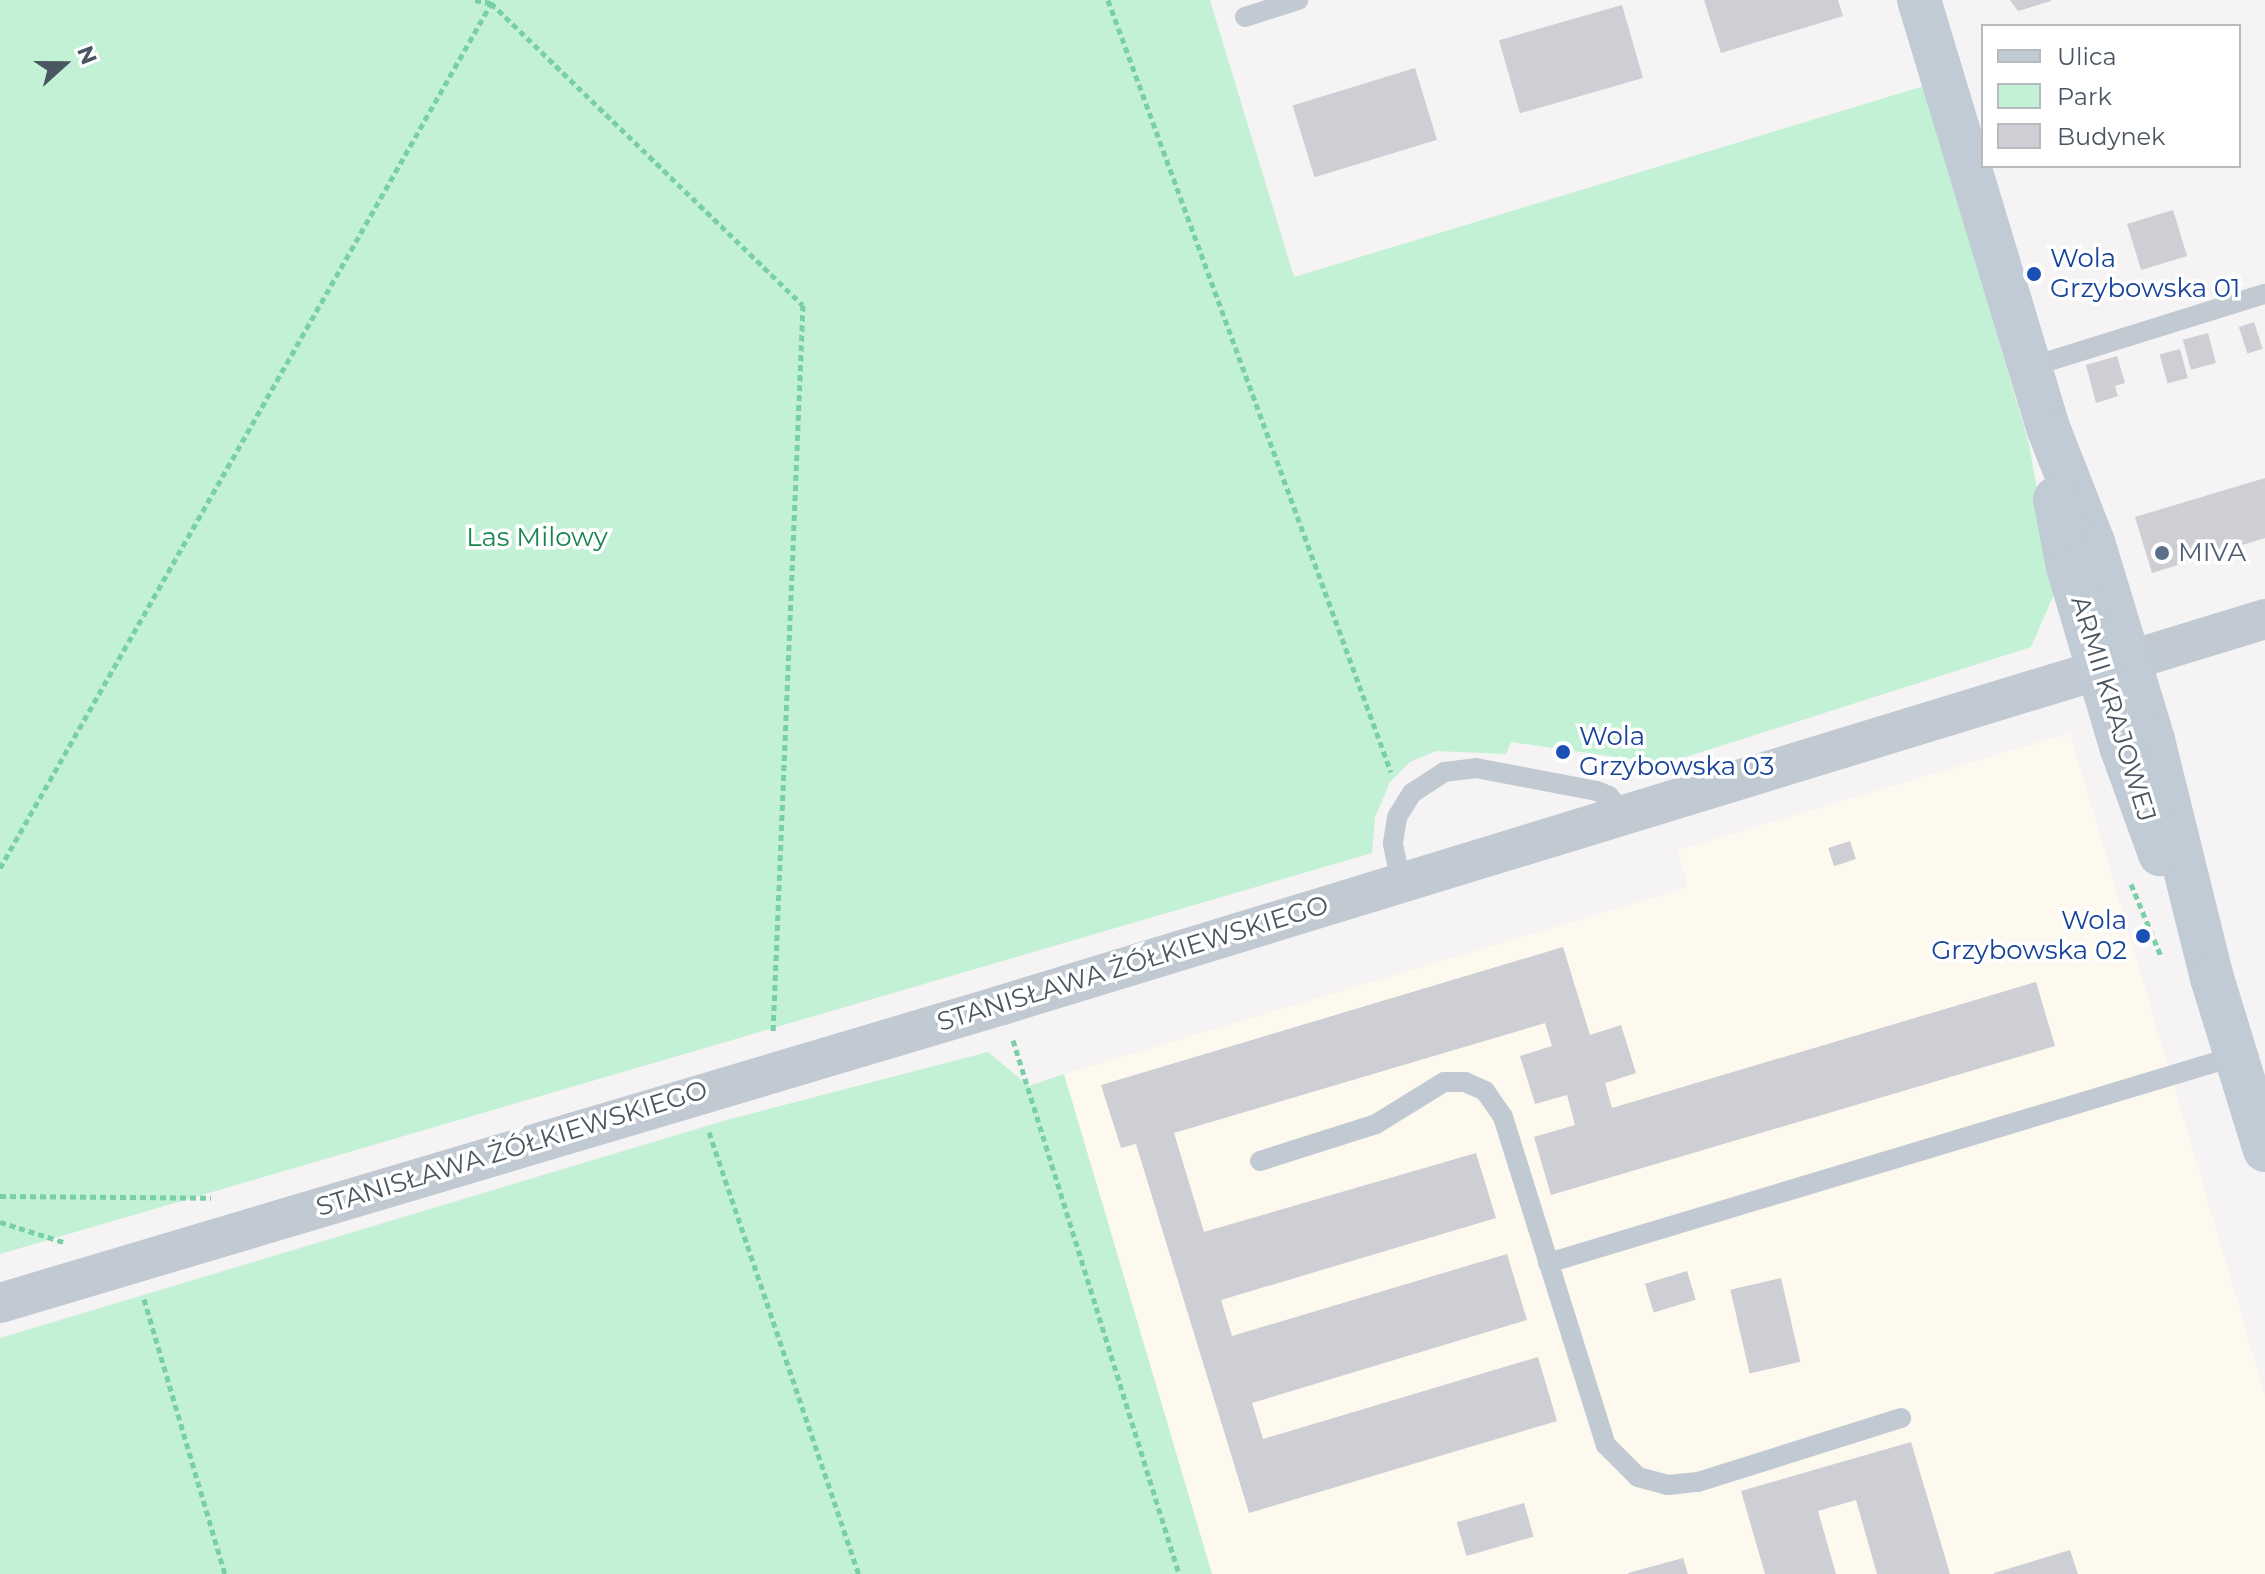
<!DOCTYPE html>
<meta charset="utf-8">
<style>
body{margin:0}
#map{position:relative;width:2265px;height:1574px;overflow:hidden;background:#f5f3f3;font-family:Montserrat,sans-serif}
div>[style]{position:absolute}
.commercial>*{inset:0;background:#fdf9ef}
.green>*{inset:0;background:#c3f1d5}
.building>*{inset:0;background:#cdcfd5;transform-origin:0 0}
.path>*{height:5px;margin-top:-2.5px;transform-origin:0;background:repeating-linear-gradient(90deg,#7ad0a6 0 6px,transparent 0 10px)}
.lane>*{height:20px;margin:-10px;padding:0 10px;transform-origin:10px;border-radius:10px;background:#c1cad2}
.street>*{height:40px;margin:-20px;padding:0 20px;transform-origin:20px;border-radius:20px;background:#c1cad2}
.secondary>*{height:44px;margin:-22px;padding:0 22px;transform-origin:22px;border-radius:22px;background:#c1cbd6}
.dots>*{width:22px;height:22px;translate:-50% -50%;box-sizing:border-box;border:4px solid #fff;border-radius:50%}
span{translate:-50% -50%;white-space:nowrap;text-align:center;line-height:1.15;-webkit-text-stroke:7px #fff;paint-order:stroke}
.transit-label{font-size:26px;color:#164399}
.left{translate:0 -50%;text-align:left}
.right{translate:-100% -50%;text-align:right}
.park-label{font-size:26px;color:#17864f}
.service-label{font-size:26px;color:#4e5e75}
.street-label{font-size:26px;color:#4a5661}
.legend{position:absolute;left:1981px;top:24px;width:260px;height:144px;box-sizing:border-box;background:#fff;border:2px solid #b7bbc0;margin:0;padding:10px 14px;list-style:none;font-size:24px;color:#4a5661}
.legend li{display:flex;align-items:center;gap:16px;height:40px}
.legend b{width:40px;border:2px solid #b7bbc0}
.north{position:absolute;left:24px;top:24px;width:80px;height:80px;-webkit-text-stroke:6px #fff;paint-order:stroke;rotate:69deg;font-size:22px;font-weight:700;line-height:32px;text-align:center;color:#4a5661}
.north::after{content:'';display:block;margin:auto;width:28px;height:36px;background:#4a5661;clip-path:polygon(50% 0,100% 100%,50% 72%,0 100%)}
</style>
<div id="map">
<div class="commercial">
<i style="clip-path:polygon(2070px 733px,2265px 1395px,2265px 1574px,1212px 1574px,1064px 1074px,1688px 887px,1678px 850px)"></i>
</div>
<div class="green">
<i style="clip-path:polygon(0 0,1210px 0,1294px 277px,1924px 86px,2029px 444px,2055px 592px,2031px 647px,1664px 764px,1511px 742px,1506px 754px,1436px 751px,1410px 762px,1390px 782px,1375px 817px,1372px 853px,0 1254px)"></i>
<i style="clip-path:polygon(988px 1052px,1029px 1086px,1064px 1074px,1212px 1574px,0 1574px,0 1338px,730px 1119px)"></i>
</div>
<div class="building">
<i style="clip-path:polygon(1704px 0,1838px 0,1843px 16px,1721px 53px)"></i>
<i style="clip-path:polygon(2010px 0,2051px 0,2051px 1px,2018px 11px)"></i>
<i style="left:1622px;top:5px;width:76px;height:128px;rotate:74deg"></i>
<i style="left:1415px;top:68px;width:75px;height:128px;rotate:73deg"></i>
<i style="left:2173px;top:210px;width:48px;height:48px;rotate:73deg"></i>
<i style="left:2254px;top:322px;width:28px;height:16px;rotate:72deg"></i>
<i style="left:2208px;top:333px;width:31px;height:26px;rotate:75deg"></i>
<i style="left:2180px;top:349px;width:30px;height:21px;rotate:75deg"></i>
<i style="clip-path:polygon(2117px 356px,2125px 383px,2115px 386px,2118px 396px,2096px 403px,2086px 365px)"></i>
<i style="clip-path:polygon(2265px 478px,2265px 538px,2152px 573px,2135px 517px)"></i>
<i style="left:1850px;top:841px;width:19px;height:23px;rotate:72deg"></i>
<i style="clip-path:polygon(1563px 947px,1590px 1035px,1621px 1025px,1636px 1073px,1605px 1083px,1612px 1108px,2036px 982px,2055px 1046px,1551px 1195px,1534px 1137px,1575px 1125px,1567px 1095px,1535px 1104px,1520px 1056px,1552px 1046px,1545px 1023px,1174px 1133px,1204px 1232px,1476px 1153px,1496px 1218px,1221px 1300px,1232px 1336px,1507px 1254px,1527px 1320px,1252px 1403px,1263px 1439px,1538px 1357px,1557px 1421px,1249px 1513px,1136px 1144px,1121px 1148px,1101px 1085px)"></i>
<i style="left:1687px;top:1271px;width:30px;height:44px;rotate:73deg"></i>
<i style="left:1781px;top:1278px;width:86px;height:52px;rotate:77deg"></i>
<i style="clip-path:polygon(1911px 1442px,1950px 1574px,1877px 1574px,1856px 1500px,1818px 1511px,1836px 1574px,1765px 1574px,1741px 1491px)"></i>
<i style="left:1524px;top:1503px;width:35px;height:70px;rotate:74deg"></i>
<i style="clip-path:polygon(2070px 1550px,2078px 1574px,1994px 1574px,1994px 1573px)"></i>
<i style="clip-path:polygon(1683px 1558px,1688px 1574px,1628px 1574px,1628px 1573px)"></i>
</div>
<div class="path">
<i style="left:475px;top:0;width:16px;rotate:11deg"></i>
<i style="left:491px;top:3px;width:434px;rotate:44.1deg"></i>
<i style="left:803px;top:305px;width:729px;rotate:92.36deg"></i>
<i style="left:1108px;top:0;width:822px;rotate:69.87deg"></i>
<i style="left:1610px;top:763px;width:30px;rotate:9deg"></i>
<i style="left:0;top:868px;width:998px;rotate:-60.4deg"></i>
<i style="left:2131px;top:884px;width:78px;rotate:67.4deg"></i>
<i style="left:1013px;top:1040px;width:559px;rotate:72.73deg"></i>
<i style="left:709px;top:1132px;width:467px;rotate:71.3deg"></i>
<i style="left:0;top:1196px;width:211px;rotate:0.5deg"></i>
<i style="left:0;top:1222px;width:67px;rotate:17.4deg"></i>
<i style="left:144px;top:1299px;width:287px;rotate:73.6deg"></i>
</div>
<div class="lane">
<i style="left:1245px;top:17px;width:56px;rotate:-17.8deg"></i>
<i style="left:2030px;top:367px;width:246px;rotate:-17.3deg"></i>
<i style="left:1401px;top:882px;width:40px;rotate:-102deg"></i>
<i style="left:1393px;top:843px;width:26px;rotate:-81deg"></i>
<i style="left:1397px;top:817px;width:28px;rotate:-58deg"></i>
<i style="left:1412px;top:793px;width:38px;rotate:-33deg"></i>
<i style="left:1444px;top:772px;width:32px;rotate:-7deg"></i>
<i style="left:1476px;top:768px;width:123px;rotate:10.8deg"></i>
<i style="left:1597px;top:791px;width:13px;rotate:23deg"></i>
<i style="left:1609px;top:796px;width:21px;rotate:53deg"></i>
<i style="left:1260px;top:1161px;width:122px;rotate:-17.7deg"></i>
<i style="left:1376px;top:1124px;width:80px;rotate:-31.7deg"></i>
<i style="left:1444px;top:1082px;width:21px"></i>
<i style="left:1465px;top:1082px;width:22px;rotate:24deg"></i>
<i style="left:1485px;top:1091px;width:32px;rotate:55deg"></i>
<i style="left:1503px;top:1117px;width:344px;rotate:72.6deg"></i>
<i style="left:1606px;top:1445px;width:45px;rotate:45deg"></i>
<i style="left:1638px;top:1477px;width:31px;rotate:15deg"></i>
<i style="left:1668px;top:1485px;width:30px;rotate:-6deg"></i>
<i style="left:1698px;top:1482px;width:213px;rotate:-17.5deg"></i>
<i style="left:1548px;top:1263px;width:718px;rotate:-16.75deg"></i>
</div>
<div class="street">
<i style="left:0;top:1303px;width:1045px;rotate:-16.56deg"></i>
<i style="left:1002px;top:1005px;width:1321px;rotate:-16.99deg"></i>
</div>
<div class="secondary">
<i style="left:1919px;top:0;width:449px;rotate:73.2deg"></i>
<i style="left:2049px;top:430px;width:120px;rotate:68.6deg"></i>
<i style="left:2093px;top:542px;width:207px;rotate:73.1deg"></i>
<i style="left:2153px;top:740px;width:245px;rotate:76.1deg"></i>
<i style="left:2212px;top:978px;width:180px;rotate:72.9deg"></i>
<i style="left:2055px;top:499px;width:69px;rotate:79.2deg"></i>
<i style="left:2068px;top:567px;width:190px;rotate:73.5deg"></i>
<i style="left:2122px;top:749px;width:112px;rotate:70.1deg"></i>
</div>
<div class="dots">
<i style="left:2034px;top:274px;background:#1a4fb4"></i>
<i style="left:2162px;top:553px;background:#5c6f8a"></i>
<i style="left:1563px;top:752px;background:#1a4fb4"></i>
<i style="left:2143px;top:936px;background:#1a4fb4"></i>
</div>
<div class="transit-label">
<span class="left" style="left:2050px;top:274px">Wola<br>Grzybowska 01</span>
<span class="left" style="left:1579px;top:752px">Wola<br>Grzybowska 03</span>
<span class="right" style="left:2127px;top:936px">Wola<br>Grzybowska 02</span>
</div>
<div class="park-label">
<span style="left:537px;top:538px">Las Milowy</span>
</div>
<div class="service-label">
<span class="left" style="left:2178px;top:553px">MIVA</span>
</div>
<div class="street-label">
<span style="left:2113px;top:709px;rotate:73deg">ARMII KRAJOWEJ</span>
<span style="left:1133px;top:964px;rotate:-17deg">STANISŁAWA ŻÓŁKIEWSKIEGO</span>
<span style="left:512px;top:1149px;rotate:-17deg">STANISŁAWA ŻÓŁKIEWSKIEGO</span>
</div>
<ul class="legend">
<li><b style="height:10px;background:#c1cbd6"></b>Ulica</li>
<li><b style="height:22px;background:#c3f1d5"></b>Park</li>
<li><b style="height:22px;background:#cdcfd5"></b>Budynek</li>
</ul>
<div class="north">N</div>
</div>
